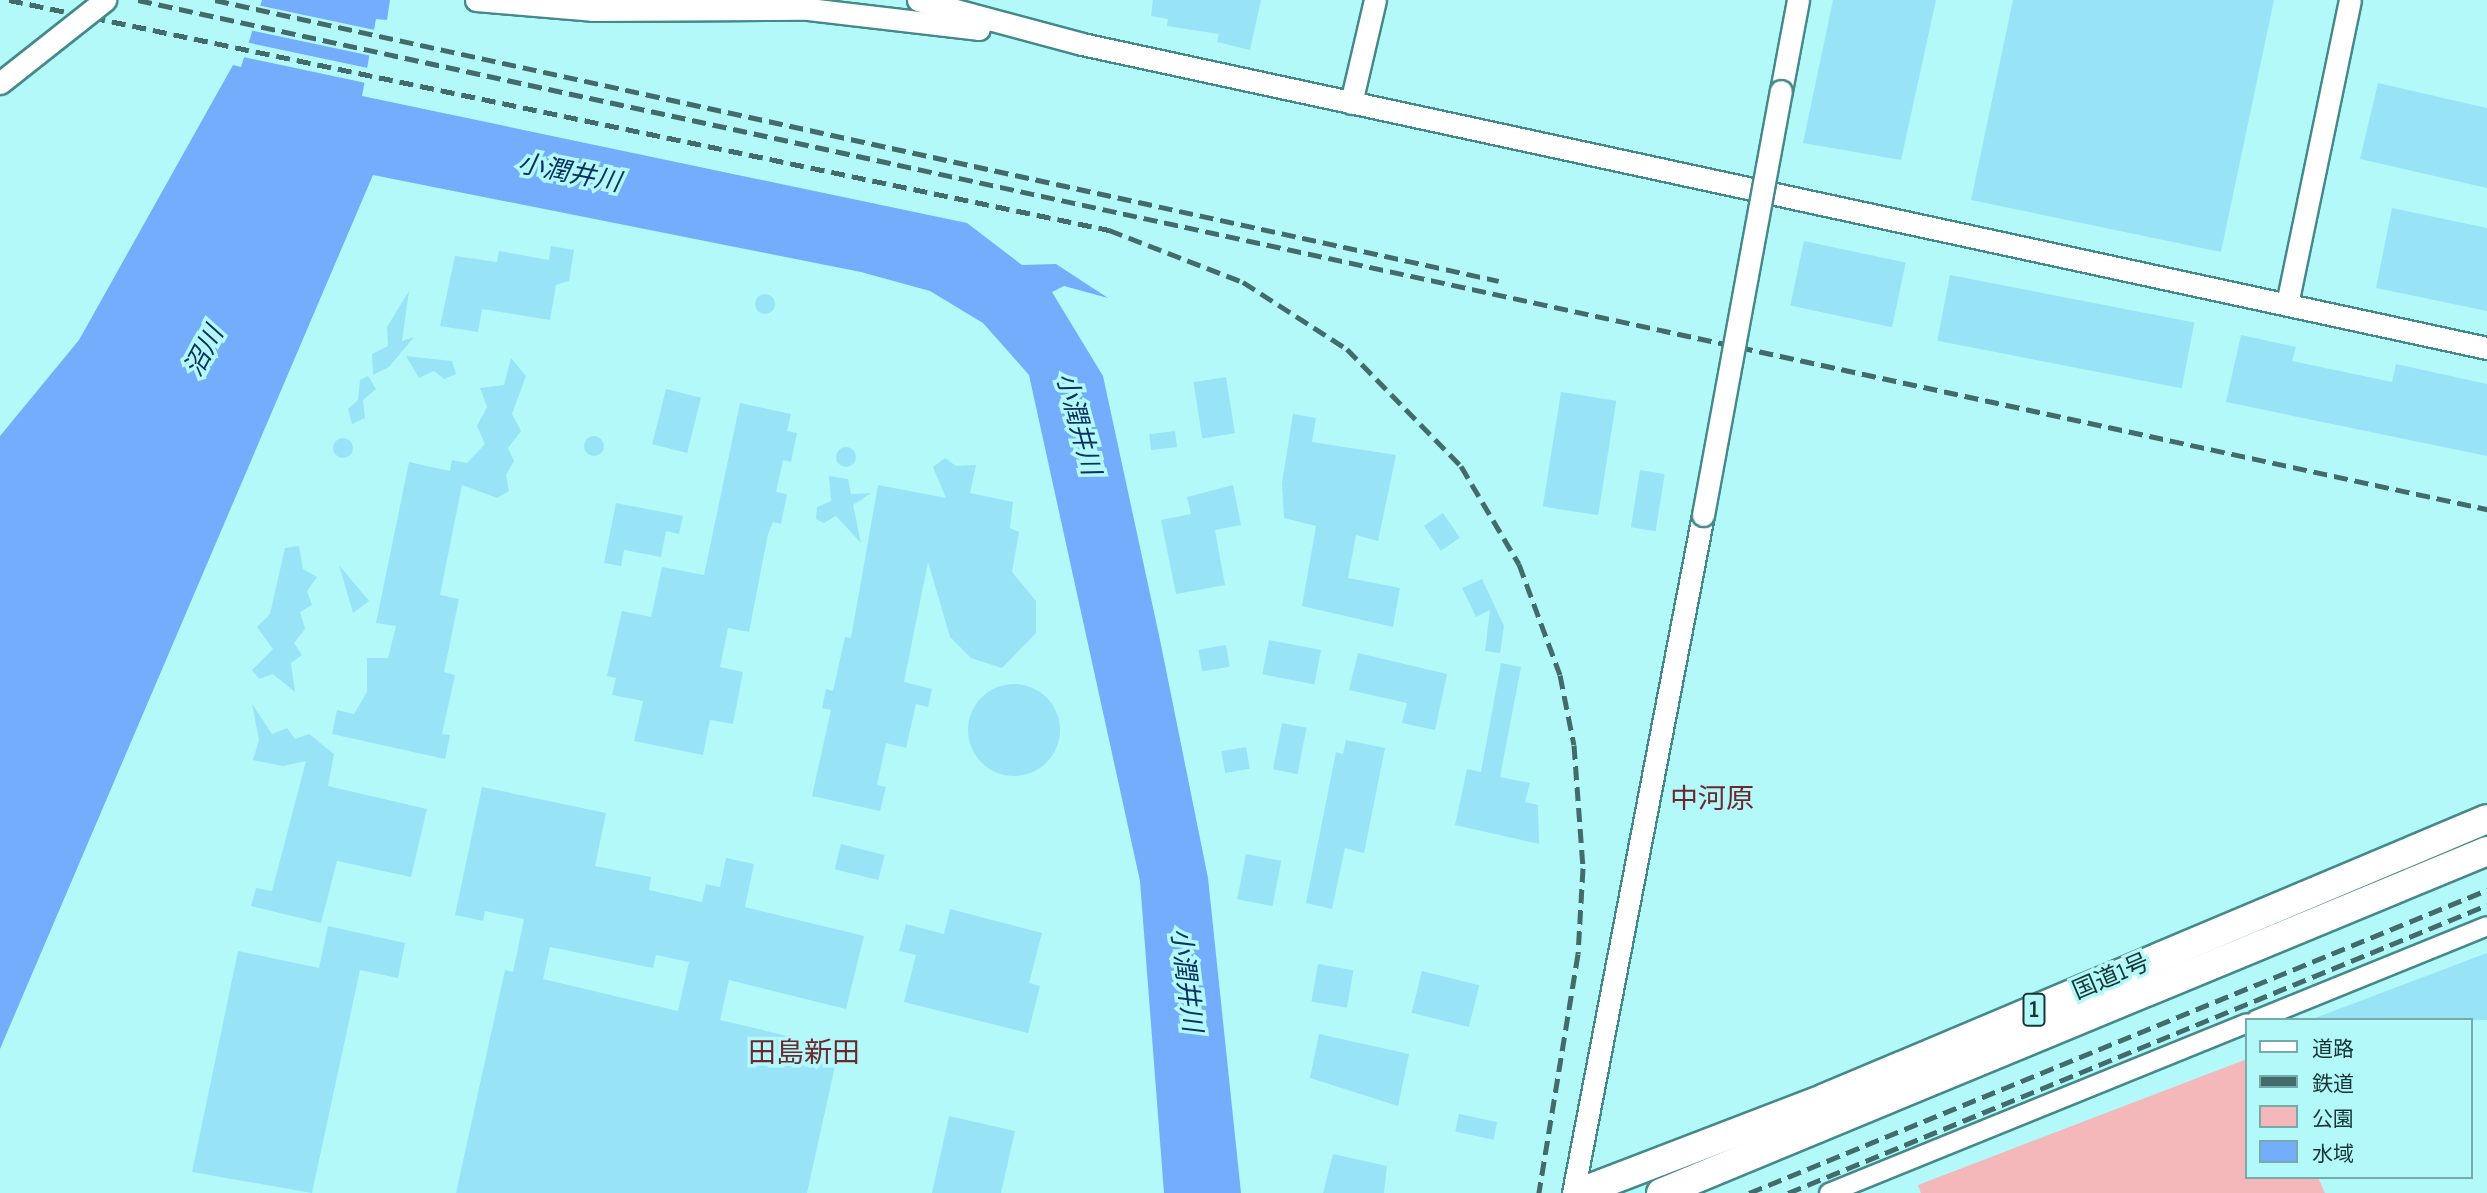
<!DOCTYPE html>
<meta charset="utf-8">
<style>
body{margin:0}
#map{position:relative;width:2487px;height:1193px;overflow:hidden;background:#b3f9fa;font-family:"Sofia Sans Condensed","Noto Sans JP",sans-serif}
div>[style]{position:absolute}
.green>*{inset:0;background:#f5b8ba}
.water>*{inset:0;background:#73adfc}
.pier>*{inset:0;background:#b3f9fa;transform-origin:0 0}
.building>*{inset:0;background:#99e3f7;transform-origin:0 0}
.round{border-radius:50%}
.roads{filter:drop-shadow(2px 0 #45898a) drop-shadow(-2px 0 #45898a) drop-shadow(0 2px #45898a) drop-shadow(0 -2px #45898a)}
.minor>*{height:18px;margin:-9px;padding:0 9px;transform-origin:9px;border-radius:9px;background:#fff}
.tertiary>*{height:21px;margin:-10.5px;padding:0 10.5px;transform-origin:10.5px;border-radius:10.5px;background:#fff}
.trunk>*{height:28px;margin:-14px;padding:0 14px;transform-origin:14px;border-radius:14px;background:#fff}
.rail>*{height:5px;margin-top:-2.5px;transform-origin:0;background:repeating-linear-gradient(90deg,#436b6c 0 14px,transparent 0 21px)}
.bridges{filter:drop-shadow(2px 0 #45898a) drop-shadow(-2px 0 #45898a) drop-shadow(0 2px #45898a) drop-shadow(0 -2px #45898a)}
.tertiary-bridge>*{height:21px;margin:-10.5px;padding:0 10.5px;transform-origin:10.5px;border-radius:10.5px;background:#fff}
span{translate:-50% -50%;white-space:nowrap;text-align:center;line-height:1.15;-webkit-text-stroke:7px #b3f9fa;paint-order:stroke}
.shield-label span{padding:2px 5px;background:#b3f9fa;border:2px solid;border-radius:5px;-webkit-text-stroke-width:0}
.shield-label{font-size:23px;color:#183535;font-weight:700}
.street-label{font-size:24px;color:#183535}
.water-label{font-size:26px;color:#0b3162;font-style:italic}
.quarter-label{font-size:28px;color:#6d272f}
.legend{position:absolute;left:2245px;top:1018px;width:228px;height:161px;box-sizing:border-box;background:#b3f9fa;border:2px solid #75abab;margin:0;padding:9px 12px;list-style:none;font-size:21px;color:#183535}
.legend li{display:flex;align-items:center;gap:14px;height:35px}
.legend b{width:35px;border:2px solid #75abab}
</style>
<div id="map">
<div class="green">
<i style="clip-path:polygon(2247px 1059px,2247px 1177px,2318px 1177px,2325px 1193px,1921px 1193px,1918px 1185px)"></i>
</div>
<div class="water">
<i style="clip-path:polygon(262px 0,390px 0,387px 20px,376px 19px,362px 96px,967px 223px,1022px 265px,1056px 264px,1108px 298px,1064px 286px,1052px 292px,1103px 376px,1160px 640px,1208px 878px,1241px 1193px,1164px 1193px,1140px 881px,1029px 375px,983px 323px,930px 291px,861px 272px,373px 175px,0 1049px,0 436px,79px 340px,233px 65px,241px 67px)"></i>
</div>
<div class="pier">
<i style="left:257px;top:5px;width:123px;height:26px;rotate:12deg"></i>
<i style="left:245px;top:42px;width:128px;height:15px;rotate:12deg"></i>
</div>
<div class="building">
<i style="clip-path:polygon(1153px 0,1261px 0,1250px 50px,1217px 42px,1219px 34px,1167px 26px,1168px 19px,1151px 16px)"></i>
<i style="clip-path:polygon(1833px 0,1936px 0,1901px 160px,1803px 143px)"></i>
<i style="clip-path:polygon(2013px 0,2274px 0,2221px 252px,1971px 200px)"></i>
<i style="clip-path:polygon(2378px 83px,2487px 108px,2487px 188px,2360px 159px)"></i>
<i style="clip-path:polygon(2392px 208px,2487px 228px,2487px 311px,2376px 288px)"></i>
<i style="left:1804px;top:241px;width:104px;height:66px;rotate:12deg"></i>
<i style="clip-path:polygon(551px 246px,574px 250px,569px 281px,556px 285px,550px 320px,482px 309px,478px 332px,440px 326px,455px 256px,497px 262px,499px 251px,549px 260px)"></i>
<i style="left:1950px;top:275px;width:249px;height:67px;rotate:11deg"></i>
<i style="clip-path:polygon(409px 291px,402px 341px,414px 337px,389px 367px,373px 375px,372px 354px,388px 346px,387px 327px)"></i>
<i class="round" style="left:755px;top:294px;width:20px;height:20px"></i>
<i style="clip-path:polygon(2241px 335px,2296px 347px,2292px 361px,2392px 382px,2396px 364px,2487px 384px,2487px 456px,2226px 402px)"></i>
<i style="clip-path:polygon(406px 356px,452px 361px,456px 374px,444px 379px,434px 371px,419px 378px)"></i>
<i style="clip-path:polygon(511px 358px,526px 376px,512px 414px,521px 431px,508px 448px,514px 461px,506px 475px,509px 491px,497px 498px,462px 485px,440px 595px,459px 599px,444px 672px,455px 675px,442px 734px,450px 735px,445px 759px,332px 734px,337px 710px,354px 714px,367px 692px,367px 658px,388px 658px,396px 626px,376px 623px,409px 462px,450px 471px,452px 460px,467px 463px,485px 444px,477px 426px,487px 407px,480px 388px,504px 385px)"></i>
<i style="clip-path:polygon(368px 376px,376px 389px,363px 400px,365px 418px,352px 424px,348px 409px,358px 400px,360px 380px)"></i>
<i style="left:1226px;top:377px;width:57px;height:33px;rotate:81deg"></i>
<i style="left:666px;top:389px;width:36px;height:57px;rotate:14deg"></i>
<i style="left:1561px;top:392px;width:56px;height:116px;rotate:9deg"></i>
<i style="clip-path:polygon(740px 403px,791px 414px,787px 431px,797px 433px,791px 462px,783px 460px,776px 492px,787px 494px,781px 524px,773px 522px,768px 534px,749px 632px,728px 628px,720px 667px,743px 672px,733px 724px,710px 720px,703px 755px,634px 741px,643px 701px,612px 695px,616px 678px,607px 676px,622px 611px,651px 617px,662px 567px,704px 575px)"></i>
<i style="clip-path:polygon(1293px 414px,1316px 418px,1312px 442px,1396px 455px,1378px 541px,1356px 535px,1348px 578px,1400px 588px,1393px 627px,1302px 606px,1316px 526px,1284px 518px,1282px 483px)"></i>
<i style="left:1175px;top:431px;width:16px;height:26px;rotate:83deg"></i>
<i class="round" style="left:584px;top:436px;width:20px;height:20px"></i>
<i class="round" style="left:333px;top:438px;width:20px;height:20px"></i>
<i class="round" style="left:836px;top:447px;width:20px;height:20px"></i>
<i style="clip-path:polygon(945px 458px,956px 466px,976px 465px,970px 493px,1013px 502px,1010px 528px,1019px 532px,1012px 572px,1036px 601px,1036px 633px,1002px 668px,971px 658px,950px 637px,928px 562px,904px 682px,932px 689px,928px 707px,916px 704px,906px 748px,886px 743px,877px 785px,886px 787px,880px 811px,812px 796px,831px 710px,822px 708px,826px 689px,833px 691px,845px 637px,851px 638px,878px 485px,946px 498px,933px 467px)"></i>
<i style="left:1640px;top:470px;width:25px;height:58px;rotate:9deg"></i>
<i style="clip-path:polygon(829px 476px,848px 479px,851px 494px,871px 493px,853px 505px,861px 543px,836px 516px,824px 523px,816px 519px,817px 507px,831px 501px)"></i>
<i style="clip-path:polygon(1233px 485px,1241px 525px,1215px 530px,1225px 585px,1176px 594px,1161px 520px,1191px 514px,1187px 497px)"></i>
<i style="clip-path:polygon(616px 503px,683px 516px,679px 534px,666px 531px,661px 557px,624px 550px,621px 566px,604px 563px)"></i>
<i style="left:1443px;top:513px;width:30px;height:23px;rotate:56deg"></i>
<i style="clip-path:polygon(299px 546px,303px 569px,317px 577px,307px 591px,312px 605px,300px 612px,305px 629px,294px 643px,302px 655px,291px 663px,295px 692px,273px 674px,259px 679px,252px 670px,273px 649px,257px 627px,270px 614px,285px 548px)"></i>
<i style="clip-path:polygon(339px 565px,369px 601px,353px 613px)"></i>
<i style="clip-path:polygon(1482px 579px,1504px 626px,1500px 653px,1485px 651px,1490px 610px,1476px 617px,1462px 588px)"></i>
<i style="left:1269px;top:640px;width:53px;height:35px;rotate:11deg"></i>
<i style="left:1226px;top:645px;width:22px;height:28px;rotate:80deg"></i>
<i style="clip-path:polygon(1358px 653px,1447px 674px,1435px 730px,1402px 723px,1407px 703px,1349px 690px)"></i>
<i style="clip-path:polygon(1501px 663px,1521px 667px,1500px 777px,1530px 783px,1525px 802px,1538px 805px,1539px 844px,1455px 825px,1467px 769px,1481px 772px)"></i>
<i class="round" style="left:968px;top:684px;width:92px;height:92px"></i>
<i style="clip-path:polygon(252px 704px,272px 734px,287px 728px,295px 739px,309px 734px,334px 754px,328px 786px,427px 809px,411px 877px,337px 861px,321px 923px,251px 906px,256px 888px,272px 891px,306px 761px,283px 766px,253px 760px,259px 740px)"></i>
<i style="left:1282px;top:723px;width:25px;height:47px;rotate:11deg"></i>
<i style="clip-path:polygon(1346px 740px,1385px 748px,1364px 853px,1345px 848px,1332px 909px,1306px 903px,1336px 752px,1343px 754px)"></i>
<i style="left:1246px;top:747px;width:22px;height:25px;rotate:80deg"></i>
<i style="clip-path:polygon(evenodd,482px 787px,606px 813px,595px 866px,651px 877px,649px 890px,702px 902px,706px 884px,720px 887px,726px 858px,754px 864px,745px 907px,864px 936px,846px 1009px,729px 980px,720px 1020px,839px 1048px,807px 1193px,456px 1193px,505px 970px,513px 972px,524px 919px,485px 911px,483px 921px,455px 915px,482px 787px,550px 947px,653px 968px,656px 955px,689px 962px,678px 1011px,543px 979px,550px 947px)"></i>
<i style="left:841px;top:844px;width:45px;height:26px;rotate:14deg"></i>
<i style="left:1246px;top:854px;width:36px;height:46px;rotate:11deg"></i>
<i style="clip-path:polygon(950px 909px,1042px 933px,1029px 983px,1040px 986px,1028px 1033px,904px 1002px,916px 955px,899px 951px,906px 924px,944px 934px)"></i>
<i style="clip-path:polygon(328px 926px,405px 943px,398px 978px,360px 970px,312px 1193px,192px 1172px,238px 951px,319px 968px)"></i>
<i style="clip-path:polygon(2487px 953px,2487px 1020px,2315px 1020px,2315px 1018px)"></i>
<i style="left:1318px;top:964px;width:36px;height:38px;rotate:10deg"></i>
<i style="left:1422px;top:971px;width:59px;height:43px;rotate:14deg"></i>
<i style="clip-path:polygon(1319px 1034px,1409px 1054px,1398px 1106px,1310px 1078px)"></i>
<i style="left:1459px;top:1114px;width:39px;height:18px;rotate:12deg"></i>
<i style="clip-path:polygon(949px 1116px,1015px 1131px,1001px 1193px,932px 1193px)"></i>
<i style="clip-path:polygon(1333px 1154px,1387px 1166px,1384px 1193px,1323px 1193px)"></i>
</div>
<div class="roads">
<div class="minor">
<i style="left:2256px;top:1020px;width:249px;rotate:-22.1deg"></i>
<i style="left:1829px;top:1193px;width:451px;rotate:-22.1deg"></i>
</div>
<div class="tertiary">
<i style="left:476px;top:0;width:116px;rotate:4.9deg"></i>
<i style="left:592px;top:10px;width:216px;rotate:-0.3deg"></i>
<i style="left:808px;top:9px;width:172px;rotate:6.7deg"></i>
<i style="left:918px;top:0;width:170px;rotate:15deg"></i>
<i style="left:1082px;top:44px;width:1438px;rotate:12.21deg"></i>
<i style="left:1781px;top:91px;width:93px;rotate:-79.4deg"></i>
<i style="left:1351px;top:103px;width:106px;rotate:-76.9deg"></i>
<i style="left:2287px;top:304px;width:310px;rotate:-78.3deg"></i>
<i style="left:1573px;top:1193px;width:690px;rotate:-79.15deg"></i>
</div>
<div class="trunk">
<i style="left:1578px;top:1193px;width:265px;rotate:-21deg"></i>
<i style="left:1825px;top:1098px;width:718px;rotate:-22.85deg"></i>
<i style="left:1661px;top:1193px;width:894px;rotate:-22.49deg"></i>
</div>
</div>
<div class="rail">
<i style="left:9px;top:0;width:1124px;rotate:11.81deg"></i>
<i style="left:1109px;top:230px;width:144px;rotate:21.2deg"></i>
<i style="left:1243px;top:282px;width:124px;rotate:32.8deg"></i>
<i style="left:1347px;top:349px;width:163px;rotate:45.7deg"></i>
<i style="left:1461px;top:466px;width:114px;rotate:59.4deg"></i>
<i style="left:1519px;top:564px;width:118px;rotate:69.7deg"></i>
<i style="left:1560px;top:675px;width:71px;rotate:78.7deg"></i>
<i style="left:1574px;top:745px;width:123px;rotate:85.8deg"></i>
<i style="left:1583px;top:868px;width:86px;rotate:93.3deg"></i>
<i style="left:1578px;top:954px;width:242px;rotate:99.3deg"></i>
<i style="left:138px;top:0;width:2404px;rotate:12.23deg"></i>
<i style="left:215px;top:0;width:1314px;rotate:12.34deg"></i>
<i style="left:1749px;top:1193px;width:798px;rotate:-22.32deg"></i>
<i style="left:1788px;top:1193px;width:756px;rotate:-22.39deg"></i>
</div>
<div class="bridges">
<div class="tertiary-bridge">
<i style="left:0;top:83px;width:134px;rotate:-38.3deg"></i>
<i style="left:1703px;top:515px;width:431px;rotate:-79.6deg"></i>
</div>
</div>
<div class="shield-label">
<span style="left:2034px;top:1010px">1</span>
</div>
<div class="street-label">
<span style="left:2111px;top:977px;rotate:-23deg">国道1号</span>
</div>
<div class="water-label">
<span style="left:569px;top:174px;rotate:11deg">小潤井川</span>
<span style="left:205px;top:352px;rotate:-62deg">沼川</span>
<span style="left:1077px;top:424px;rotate:75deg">小潤井川</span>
<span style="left:1185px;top:980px;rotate:83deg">小潤井川</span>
</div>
<div class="quarter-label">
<span style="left:1712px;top:800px">中河原</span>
<span style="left:804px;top:1054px">田島新田</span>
</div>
<ul class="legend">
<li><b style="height:9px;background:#fff"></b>道路</li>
<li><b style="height:9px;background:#436b6c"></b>鉄道</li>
<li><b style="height:19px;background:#f5b8ba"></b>公園</li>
<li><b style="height:19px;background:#73adfc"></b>水域</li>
</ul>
</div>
